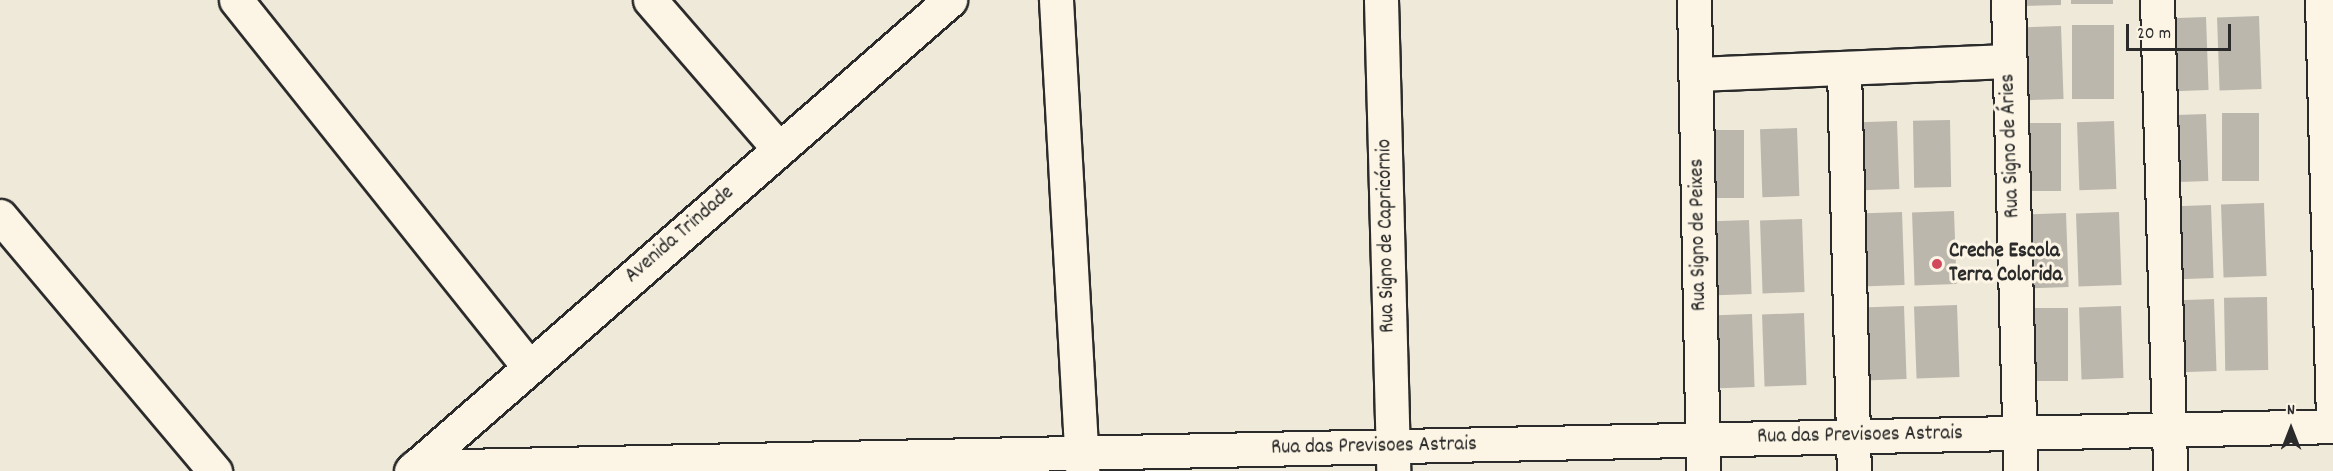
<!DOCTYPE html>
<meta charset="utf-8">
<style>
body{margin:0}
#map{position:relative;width:2333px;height:471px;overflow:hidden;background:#efe9da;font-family:Dekko,sans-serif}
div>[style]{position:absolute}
.building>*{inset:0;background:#bcb7ac;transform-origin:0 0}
.roads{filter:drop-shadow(2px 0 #2b2b2b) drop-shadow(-2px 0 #2b2b2b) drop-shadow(0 2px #2b2b2b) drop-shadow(0 -2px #2b2b2b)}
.street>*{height:33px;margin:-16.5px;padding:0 16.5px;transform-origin:16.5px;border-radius:16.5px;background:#fcf5e5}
.secondary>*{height:33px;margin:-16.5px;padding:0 16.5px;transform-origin:16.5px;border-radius:16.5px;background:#fcf5e5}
.dots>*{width:16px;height:16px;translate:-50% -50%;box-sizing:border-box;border:3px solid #fcf5e5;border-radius:50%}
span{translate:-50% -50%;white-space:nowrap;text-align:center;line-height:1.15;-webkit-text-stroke:6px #fcf5e5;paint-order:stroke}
.street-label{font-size:21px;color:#2b2b2b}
.poi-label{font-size:21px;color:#2b2b2b;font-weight:700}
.left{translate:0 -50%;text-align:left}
.north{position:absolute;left:2261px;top:399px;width:60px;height:60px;-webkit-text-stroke:4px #fcf5e5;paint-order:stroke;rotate:0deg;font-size:16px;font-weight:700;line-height:24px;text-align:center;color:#2b2b2b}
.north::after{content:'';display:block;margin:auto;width:21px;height:27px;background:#2b2b2b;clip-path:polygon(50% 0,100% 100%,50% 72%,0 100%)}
.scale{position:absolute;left:2126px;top:24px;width:105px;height:27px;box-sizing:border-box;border:3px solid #2b2b2b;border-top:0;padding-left:8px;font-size:18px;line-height:21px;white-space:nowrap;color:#2b2b2b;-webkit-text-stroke:4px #fcf5e5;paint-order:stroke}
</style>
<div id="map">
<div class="building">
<i style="clip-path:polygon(2018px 0,2061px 0,2061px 5px,2019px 6px)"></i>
<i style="left:2071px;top:0;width:42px;height:4px"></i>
<i style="left:2259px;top:16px;width:73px;height:42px;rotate:88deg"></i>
<i style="left:2206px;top:17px;width:73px;height:42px;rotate:88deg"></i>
<i style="left:2072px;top:25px;width:42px;height:74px"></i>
<i style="left:2061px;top:26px;width:73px;height:42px;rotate:88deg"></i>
<i style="left:2222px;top:113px;width:37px;height:68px"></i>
<i style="left:2206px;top:114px;width:67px;height:37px;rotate:88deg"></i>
<i style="left:1950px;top:120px;width:67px;height:37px;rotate:89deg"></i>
<i style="left:1897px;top:121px;width:68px;height:37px;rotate:88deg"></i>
<i style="left:2114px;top:121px;width:68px;height:37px;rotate:88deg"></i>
<i style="left:2024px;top:123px;width:37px;height:68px"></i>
<i style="left:1797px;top:128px;width:68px;height:37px;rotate:88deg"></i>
<i style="left:1707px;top:130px;width:37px;height:68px"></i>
<i style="left:2264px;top:203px;width:73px;height:43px;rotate:88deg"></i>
<i style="left:2211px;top:205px;width:73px;height:42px;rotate:88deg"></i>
<i style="left:1954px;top:211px;width:73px;height:42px;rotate:88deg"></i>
<i style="left:1902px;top:212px;width:73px;height:43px;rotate:88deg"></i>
<i style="left:2119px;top:212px;width:73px;height:43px;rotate:88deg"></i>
<i style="left:2066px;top:213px;width:74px;height:42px;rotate:88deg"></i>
<i style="left:1802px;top:219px;width:73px;height:42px;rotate:88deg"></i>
<i style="left:1749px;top:220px;width:74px;height:42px;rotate:88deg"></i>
<i style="left:2267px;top:297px;width:73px;height:43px;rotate:89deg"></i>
<i style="left:2214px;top:299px;width:72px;height:42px;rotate:88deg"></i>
<i style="left:1957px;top:305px;width:72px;height:43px;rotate:88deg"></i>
<i style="left:1904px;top:306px;width:73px;height:42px;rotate:88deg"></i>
<i style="left:2121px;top:306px;width:72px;height:42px;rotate:88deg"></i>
<i style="left:2026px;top:308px;width:42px;height:73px"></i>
<i style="left:1804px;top:313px;width:72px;height:42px;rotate:88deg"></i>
<i style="left:1752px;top:314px;width:73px;height:42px;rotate:88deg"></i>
</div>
<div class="roads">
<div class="street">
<i style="left:236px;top:0;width:468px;rotate:51.4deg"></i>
<i style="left:650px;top:0;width:197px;rotate:49.1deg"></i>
<i style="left:1056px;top:0;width:472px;rotate:86.8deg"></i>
<i style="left:1694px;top:0;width:471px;rotate:88.9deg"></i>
<i style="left:2008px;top:0;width:471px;rotate:88.5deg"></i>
<i style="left:2157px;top:0;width:471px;rotate:88.4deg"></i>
<i style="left:2322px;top:0;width:418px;rotate:88.5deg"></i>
<i style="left:1844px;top:68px;width:403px;rotate:88.6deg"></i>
<i style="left:1696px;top:74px;width:313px;rotate:-2.4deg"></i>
<i style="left:0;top:216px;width:334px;rotate:49.9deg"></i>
<i style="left:415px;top:467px;width:1918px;rotate:-1.22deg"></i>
</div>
<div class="secondary">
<i style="left:1381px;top:0;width:471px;rotate:88.5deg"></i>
<i style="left:411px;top:471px;width:716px;rotate:-41.15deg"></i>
</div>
</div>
<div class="dots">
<i style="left:1937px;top:264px;background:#d1495b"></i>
</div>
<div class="street-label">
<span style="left:2011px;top:146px;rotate:-92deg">Rua Signo de Áries</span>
<span style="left:680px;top:235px;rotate:-41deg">Avenida Trindade</span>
<span style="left:1699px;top:235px;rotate:-91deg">Rua Signo de Peixes</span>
<span style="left:1387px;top:236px;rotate:-91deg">Rua Signo de Capricórnio</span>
<span style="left:1860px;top:436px;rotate:-1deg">Rua das Previsoes Astrais</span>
<span style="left:1374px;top:447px;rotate:-1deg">Rua das Previsoes Astrais</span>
</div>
<div class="poi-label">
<span class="left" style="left:1949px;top:264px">Creche Escola<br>Terra Colorida</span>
</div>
<div class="north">N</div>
<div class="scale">20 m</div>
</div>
